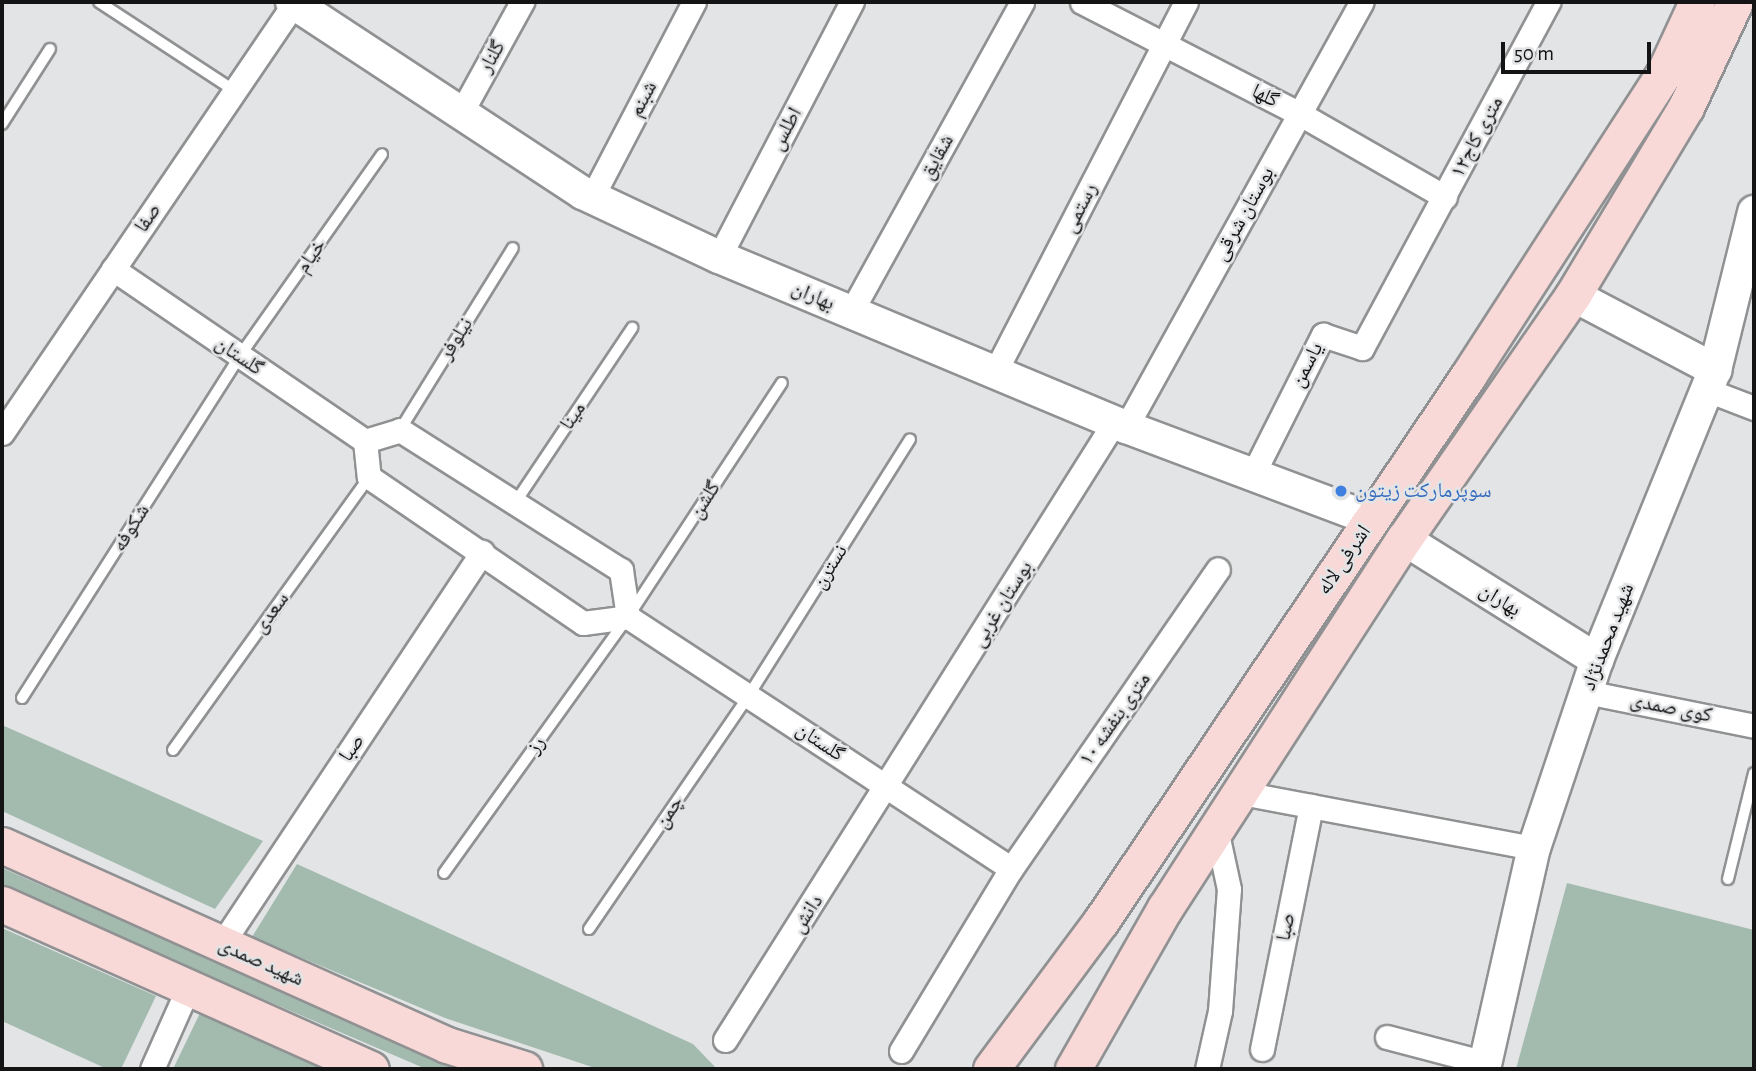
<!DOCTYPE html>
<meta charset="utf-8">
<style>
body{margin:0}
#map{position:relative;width:1756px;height:1071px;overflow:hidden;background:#e3e4e5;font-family:"Alegreya Sans","Noto Naskh Arabic",sans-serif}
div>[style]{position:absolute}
.green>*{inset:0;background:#a3bbaf}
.roads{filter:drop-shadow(2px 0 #909192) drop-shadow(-2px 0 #909192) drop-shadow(0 2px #909192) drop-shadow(0 -2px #909192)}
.service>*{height:10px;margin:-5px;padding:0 5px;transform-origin:5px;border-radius:5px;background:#fff}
.minor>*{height:23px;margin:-11.5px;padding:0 11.5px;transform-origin:11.5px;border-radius:11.5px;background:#fff}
.secondary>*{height:32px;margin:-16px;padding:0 16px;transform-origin:16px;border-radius:16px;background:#fff}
.primary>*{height:35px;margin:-17.5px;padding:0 17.5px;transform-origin:17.5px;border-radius:17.5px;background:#f9d9d7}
.dots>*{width:19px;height:19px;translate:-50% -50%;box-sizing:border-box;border:4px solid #e3e4e5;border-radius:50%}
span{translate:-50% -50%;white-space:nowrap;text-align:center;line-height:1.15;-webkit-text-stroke:5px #e3e4e5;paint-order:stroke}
.street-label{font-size:21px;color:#141415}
.shop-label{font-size:21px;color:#366cbe}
.left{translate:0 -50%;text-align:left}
.frame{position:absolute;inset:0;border:4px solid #141415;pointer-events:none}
.scale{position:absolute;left:1501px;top:42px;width:150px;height:32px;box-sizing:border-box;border:4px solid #141415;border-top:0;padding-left:9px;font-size:21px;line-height:24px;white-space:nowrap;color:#141415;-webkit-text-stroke:5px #e3e4e5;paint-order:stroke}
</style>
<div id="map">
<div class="green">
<i style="clip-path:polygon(2px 725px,263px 841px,215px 909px,2px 811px)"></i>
<i style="clip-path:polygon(297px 864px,693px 1044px,717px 1069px,598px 1069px,445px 1018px,252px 937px)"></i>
<i style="clip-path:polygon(2px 868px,377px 1033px,464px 1069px,426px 1069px,130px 942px,2px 884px)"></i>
<i style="clip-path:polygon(1567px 883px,1754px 930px,1754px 1069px,1516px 1069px)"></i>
<i style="clip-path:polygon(2px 928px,156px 996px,121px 1069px,107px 1069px,2px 1021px)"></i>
<i style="clip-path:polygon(201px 1011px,327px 1069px,173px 1069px)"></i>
</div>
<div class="roads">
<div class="service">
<i style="left:99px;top:2px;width:163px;rotate:33.2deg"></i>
<i style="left:2px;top:124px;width:89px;rotate:-57.4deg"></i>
<i style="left:400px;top:430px;width:214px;rotate:-58.2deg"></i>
<i style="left:515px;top:503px;width:211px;rotate:-56.2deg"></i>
<i style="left:22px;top:698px;width:404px;rotate:-57.5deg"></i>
<i style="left:239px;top:357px;width:248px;rotate:-54.8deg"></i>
<i style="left:173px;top:750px;width:336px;rotate:-54.3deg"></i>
<i style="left:444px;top:873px;width:315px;rotate:-54.3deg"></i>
<i style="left:628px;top:617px;width:280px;rotate:-56.7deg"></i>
<i style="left:1728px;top:879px;width:109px;rotate:-76.2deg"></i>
<i style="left:589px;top:929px;width:283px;rotate:-55.6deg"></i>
<i style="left:749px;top:695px;width:302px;rotate:-57.8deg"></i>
</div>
<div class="minor">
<i style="left:1082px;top:2px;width:245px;rotate:27.2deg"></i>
<i style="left:1300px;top:114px;width:167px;rotate:29.8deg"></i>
<i style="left:461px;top:113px;width:127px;rotate:-61.2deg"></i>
<i style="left:592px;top:197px;width:220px;rotate:-62.4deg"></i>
<i style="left:719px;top:257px;width:288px;rotate:-62.5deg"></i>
<i style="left:113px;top:269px;width:305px;rotate:34.3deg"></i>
<i style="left:365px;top:441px;width:36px;rotate:84deg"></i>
<i style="left:369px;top:477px;width:259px;rotate:34.3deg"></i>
<i style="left:583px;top:623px;width:45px;rotate:-7.6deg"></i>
<i style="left:628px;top:617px;width:458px;rotate:33.3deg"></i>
<i style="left:851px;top:312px;width:354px;rotate:-61.1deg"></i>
<i style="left:995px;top:372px;width:416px;rotate:-62.7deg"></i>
<i style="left:1707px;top:390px;width:50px;rotate:21deg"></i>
<i style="left:1126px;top:427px;width:486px;rotate:-61deg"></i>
<i style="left:2px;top:433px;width:521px;rotate:-55.79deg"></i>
<i style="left:365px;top:441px;width:37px;rotate:-17deg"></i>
<i style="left:400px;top:430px;width:262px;rotate:32.4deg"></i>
<i style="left:621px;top:570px;width:48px;rotate:81.5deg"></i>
<i style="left:1253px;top:474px;width:156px;rotate:-63.3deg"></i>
<i style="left:1323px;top:335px;width:41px;rotate:18.4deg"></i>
<i style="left:1362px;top:348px;width:393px;rotate:-61.7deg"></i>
<i style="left:1586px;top:692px;width:171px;rotate:11.4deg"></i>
<i style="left:1242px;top:793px;width:297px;rotate:10.7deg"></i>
<i style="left:221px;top:945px;width:472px;rotate:-56.4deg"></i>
<i style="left:1387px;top:1037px;width:102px;rotate:14.7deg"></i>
<i style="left:725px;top:1040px;width:732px;rotate:-57.79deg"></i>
<i style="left:1262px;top:1049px;width:248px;rotate:-78.6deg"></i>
<i style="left:901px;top:1051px;width:213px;rotate:-58.9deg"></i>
<i style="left:1011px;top:869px;width:364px;rotate:-55.4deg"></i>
<i style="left:152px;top:1069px;width:91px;rotate:-66deg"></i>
<i style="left:1207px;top:1069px;width:59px;rotate:-77.4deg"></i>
<i style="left:1220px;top:1011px;width:122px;rotate:-85.8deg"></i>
<i style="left:1229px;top:889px;width:61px;rotate:-102.2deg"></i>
</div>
<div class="secondary">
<i style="left:292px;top:2px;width:348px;rotate:33.3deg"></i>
<i style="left:583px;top:193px;width:150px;rotate:25.2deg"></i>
<i style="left:719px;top:257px;width:441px;rotate:22.7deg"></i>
<i style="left:1126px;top:427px;width:262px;rotate:20.6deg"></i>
<i style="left:1573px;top:295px;width:161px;rotate:27.8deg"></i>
<i style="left:1404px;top:539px;width:228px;rotate:32.1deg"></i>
<i style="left:1484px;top:1069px;width:227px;rotate:-77.3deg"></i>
<i style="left:1534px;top:848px;width:198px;rotate:-71.5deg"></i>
<i style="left:1597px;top:660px;width:313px;rotate:-67.9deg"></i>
<i style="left:1715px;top:370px;width:163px;rotate:-76.1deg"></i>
</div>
<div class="primary">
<i style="left:2px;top:845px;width:488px;rotate:24.2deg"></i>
<i style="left:447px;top:1045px;width:81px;rotate:17.3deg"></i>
<i style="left:2px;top:904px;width:404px;rotate:24.1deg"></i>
<i style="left:991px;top:1069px;width:184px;rotate:-53.4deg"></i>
<i style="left:1101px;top:921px;width:657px;rotate:-56.04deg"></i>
<i style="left:1468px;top:376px;width:361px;rotate:-57.1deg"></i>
<i style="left:1664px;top:73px;width:78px;rotate:-65.1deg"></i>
<i style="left:1073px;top:1069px;width:185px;rotate:-60.3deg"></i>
<i style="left:1165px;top:908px;width:440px;rotate:-57.1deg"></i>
<i style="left:1404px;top:539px;width:297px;rotate:-55.3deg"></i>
<i style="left:1573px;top:295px;width:219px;rotate:-59deg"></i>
<i style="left:1686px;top:107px;width:116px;rotate:-65deg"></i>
</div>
</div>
<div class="dots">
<i style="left:1341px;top:491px;background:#3f7fe0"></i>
</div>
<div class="street-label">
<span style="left:492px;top:57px;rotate:-61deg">گلنار</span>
<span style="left:1265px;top:96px;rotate:27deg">گلها</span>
<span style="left:643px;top:99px;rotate:-62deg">شبنم</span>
<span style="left:786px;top:129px;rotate:-62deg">اطلس</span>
<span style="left:1477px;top:137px;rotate:-62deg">۱۲متری کاج</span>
<span style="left:937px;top:157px;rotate:-61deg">شقایق</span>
<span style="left:1080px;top:208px;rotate:-63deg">رستمی</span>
<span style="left:1244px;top:214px;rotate:-61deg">بوستان شرقی</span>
<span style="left:148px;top:218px;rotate:-56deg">صفا</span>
<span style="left:311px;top:256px;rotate:-55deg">خیام</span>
<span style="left:813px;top:296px;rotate:23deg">بهاران</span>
<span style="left:456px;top:339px;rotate:-58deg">نیلوفر</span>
<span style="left:239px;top:356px;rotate:34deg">گلستان</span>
<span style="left:1307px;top:365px;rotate:-63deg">یاسمن</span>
<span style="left:573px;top:416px;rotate:-56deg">مینا</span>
<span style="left:705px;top:500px;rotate:-57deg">گلشن</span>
<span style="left:131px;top:528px;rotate:-58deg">شکوفه</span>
<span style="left:1344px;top:560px;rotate:-56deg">اشرفی لاله</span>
<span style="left:830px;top:567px;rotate:-58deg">نسترن</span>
<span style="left:1500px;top:600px;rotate:32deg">بهاران</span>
<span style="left:1002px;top:604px;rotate:-58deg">بوستان غربی</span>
<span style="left:271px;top:613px;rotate:-54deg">سعدی</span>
<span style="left:1608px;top:637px;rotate:-69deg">شهید محمدنژاد</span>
<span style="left:1671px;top:708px;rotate:11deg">کوی صمدی</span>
<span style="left:1115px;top:719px;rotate:-55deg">۱۰ متری بنفشه</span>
<span style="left:820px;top:742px;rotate:34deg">گلستان</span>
<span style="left:536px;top:745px;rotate:-54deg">رز</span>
<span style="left:352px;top:748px;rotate:-56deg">صبا</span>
<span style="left:669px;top:812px;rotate:-56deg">چمن</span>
<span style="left:807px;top:914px;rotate:-57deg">دانش</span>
<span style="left:1286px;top:927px;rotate:-79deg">صبا</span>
<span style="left:261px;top:962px;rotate:24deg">شهید صمدی</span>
</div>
<div class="shop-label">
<span class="left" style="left:1355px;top:491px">سوپرمارکت زیتون</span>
</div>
<div class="frame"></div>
<div class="scale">50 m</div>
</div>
